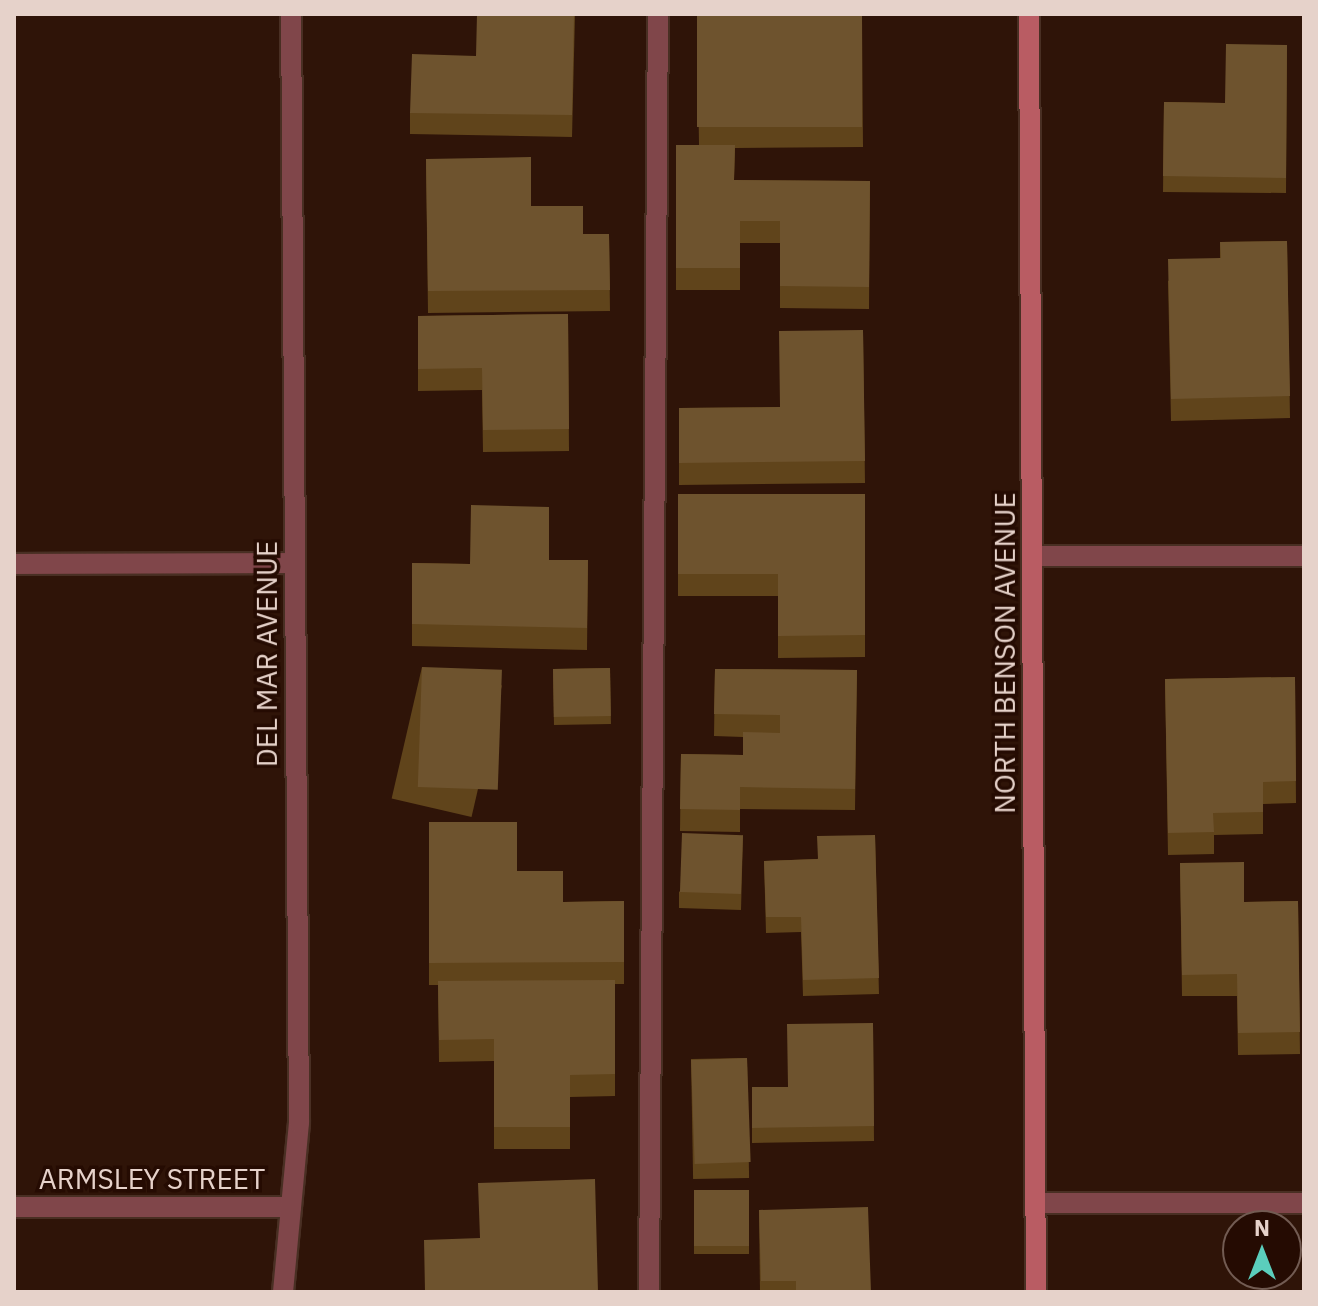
<!DOCTYPE html>
<style>
body{margin:0}
#map{position:relative;width:1318px;height:1306px;overflow:hidden;background:#2f1408;font-family:"IBM Plex Sans",sans-serif}
div>[style]{position:absolute}
.roads{filter:drop-shadow(2px 0 #492f23) drop-shadow(-2px 0 #492f23) drop-shadow(0 2px #492f23) drop-shadow(0 -2px #492f23)}
.lane>*{height:20px;margin:-10px;padding:0 10px;transform-origin:10px;border-radius:10px;background:#80464a}
.street>*{height:20px;margin:-10px;padding:0 10px;transform-origin:10px;border-radius:10px;background:#80464a}
.secondary>*{height:20px;margin:-10px;padding:0 10px;transform-origin:10px;border-radius:10px;background:#b95c63}
.wall>*{inset:0;background:#60441b;transform-origin:0 0}
.building>*{inset:0;background:#6e532e;transform-origin:0 0}
span{translate:-50% -50%;white-space:nowrap;text-align:center;line-height:1.15;-webkit-text-stroke:7px #250b02;paint-order:stroke}
.street-label{font-size:28px;color:#e6d2ca}
.frame{position:absolute;inset:0;border:16px solid #e6d2ca;pointer-events:none}
.north{position:absolute;left:1222px;top:1210px;width:80px;height:80px;box-sizing:border-box;background:#250b02;border:2px solid #725b52;border-radius:50%;rotate:0deg;font-size:22px;font-weight:700;line-height:32px;text-align:center;color:#e6d2ca}
.north::after{content:'';display:block;margin:auto;width:28px;height:36px;background:#5bcebc;clip-path:polygon(50% 0,100% 100%,50% 72%,0 100%)}
</style>
<div id="map">
<div class="roads">
<div class="lane">
<i style="left:649px;top:1292px;width:1278px;rotate:-89.6deg"></i>
</div>
<div class="street">
<i style="left:1032px;top:556px;width:272px"></i>
<i style="left:14px;top:564px;width:280px;rotate:-0.2deg"></i>
<i style="left:1036px;top:1203px;width:268px"></i>
<i style="left:14px;top:1207px;width:277px"></i>
<i style="left:283px;top:1292px;width:170px;rotate:-84.6deg"></i>
<i style="left:299px;top:1123px;width:1109px;rotate:-90.41deg"></i>
</div>
<div class="secondary">
<i style="left:1029px;top:14px;width:1278px;rotate:89.69deg"></i>
</div>
</div>
<div class="wall">
<i style="clip-path:polygon(575px 14px,572px 137px,410px 134px,410px 113px,476px 56px)"></i>
<i style="clip-path:polygon(697px 14px,862px 14px,863px 147px,735px 148px,734px 180px,870px 181px,869px 309px,780px 308px,780px 243px,740px 243px,740px 290px,676px 290px,676px 145px,699px 145px)"></i>
<i style="clip-path:polygon(1287px 45px,1286px 193px,1163px 192px,1164px 102px,1225px 103px)"></i>
<i style="clip-path:polygon(426px 159px,531px 206px,583px 234px,609px 234px,610px 311px,428px 313px)"></i>
<i style="clip-path:polygon(1287px 241px,1290px 418px,1171px 421px,1168px 281px,1220px 258px,1220px 242px)"></i>
<i style="clip-path:polygon(568px 314px,569px 451px,483px 452px,482px 390px,418px 391px,418px 316px)"></i>
<i style="clip-path:polygon(863px 330px,865px 483px,679px 485px,679px 408px,780px 407px)"></i>
<i style="clip-path:polygon(678px 494px,865px 494px,865px 657px,778px 658px,778px 596px,678px 596px)"></i>
<i style="clip-path:polygon(549px 560px,588px 560px,587px 650px,412px 646px,412px 563px,470px 564px)"></i>
<i style="left:422px;top:667px;width:82px;height:135px;rotate:13deg"></i>
<i style="left:610px;top:668px;width:56px;height:57px;rotate:89deg"></i>
<i style="clip-path:polygon(715px 669px,857px 670px,855px 810px,740px 809px,740px 832px,680px 831px,681px 754px,743px 755px,743px 737px,714px 736px)"></i>
<i style="clip-path:polygon(1295px 677px,1296px 803px,1263px 804px,1263px 834px,1214px 835px,1214px 854px,1168px 855px,1165px 679px)"></i>
<i style="clip-path:polygon(429px 822px,517px 871px,563px 902px,624px 901px,624px 984px,615px 984px,615px 1096px,570px 1097px,570px 1149px,494px 1149px,494px 1061px,439px 1062px,438px 985px,429px 985px)"></i>
<i style="clip-path:polygon(743px 835px,741px 910px,679px 908px,679px 892px)"></i>
<i style="clip-path:polygon(875px 835px,879px 994px,803px 996px,801px 932px,766px 933px,764px 861px,817px 859px)"></i>
<i style="clip-path:polygon(1180px 863px,1244px 902px,1298px 901px,1300px 1054px,1238px 1055px,1237px 996px,1182px 996px)"></i>
<i style="clip-path:polygon(873px 1023px,874px 1141px,752px 1143px,752px 1087px,788px 1087px)"></i>
<i style="left:747px;top:1058px;width:120px;height:56px;rotate:89deg"></i>
<i style="left:749px;top:1190px;width:64px;height:55px;rotate:90deg"></i>
<i style="clip-path:polygon(759px 1210px,871px 1292px,760px 1292px)"></i>
</div>
<div class="building">
<i style="clip-path:polygon(477px 14px,574px 14px,572px 115px,410px 113px,412px 54px,476px 56px)"></i>
<i style="left:697px;top:14px;width:165px;height:113px"></i>
<i style="clip-path:polygon(1226px 44px,1287px 45px,1286px 178px,1163px 176px,1164px 102px,1225px 103px)"></i>
<i style="clip-path:polygon(676px 145px,735px 145px,734px 180px,870px 181px,869px 287px,780px 286px,780px 221px,740px 221px,740px 268px,676px 268px)"></i>
<i style="clip-path:polygon(531px 157px,531px 206px,583px 206px,583px 234px,609px 234px,610px 290px,428px 291px,426px 159px)"></i>
<i style="clip-path:polygon(1287px 241px,1290px 396px,1171px 399px,1168px 259px,1221px 258px,1220px 242px)"></i>
<i style="clip-path:polygon(568px 314px,569px 429px,483px 430px,482px 368px,418px 369px,418px 316px)"></i>
<i style="clip-path:polygon(863px 330px,865px 461px,679px 463px,679px 408px,780px 407px,779px 331px)"></i>
<i style="clip-path:polygon(678px 494px,865px 494px,865px 635px,778px 636px,778px 574px,678px 574px)"></i>
<i style="clip-path:polygon(471px 505px,549px 507px,549px 560px,588px 560px,587px 628px,412px 624px,412px 563px,470px 564px)"></i>
<i style="left:422px;top:667px;width:80px;height:120px;rotate:2deg"></i>
<i style="left:610px;top:668px;width:48px;height:57px;rotate:89deg"></i>
<i style="clip-path:polygon(715px 669px,857px 670px,855px 789px,740px 787px,740px 810px,680px 809px,681px 754px,743px 755px,743px 732px,780px 733px,780px 715px,714px 714px)"></i>
<i style="clip-path:polygon(1295px 677px,1296px 781px,1263px 782px,1263px 812px,1213px 813px,1214px 832px,1168px 833px,1165px 679px)"></i>
<i style="clip-path:polygon(429px 822px,517px 822px,517px 871px,563px 871px,563px 902px,624px 901px,624px 962px,429px 963px)"></i>
<i style="left:682px;top:833px;width:61px;height:59px;rotate:2deg"></i>
<i style="clip-path:polygon(875px 835px,879px 978px,803px 980px,801px 917px,766px 917px,764px 861px,818px 859px,817px 836px)"></i>
<i style="clip-path:polygon(1244px 862px,1244px 902px,1298px 901px,1300px 1032px,1238px 1033px,1237px 974px,1182px 975px,1180px 863px)"></i>
<i style="clip-path:polygon(615px 980px,615px 1074px,570px 1075px,570px 1127px,494px 1127px,494px 1039px,439px 1040px,438px 981px)"></i>
<i style="clip-path:polygon(873px 1023px,874px 1126px,752px 1128px,752px 1087px,788px 1087px,787px 1024px)"></i>
<i style="left:747px;top:1058px;width:104px;height:56px;rotate:88deg"></i>
<i style="clip-path:polygon(595px 1179px,598px 1292px,425px 1292px,424px 1240px,480px 1238px,478px 1183px)"></i>
<i style="left:749px;top:1190px;width:56px;height:55px;rotate:90deg"></i>
<i style="clip-path:polygon(868px 1207px,871px 1292px,796px 1292px,796px 1281px,761px 1281px,759px 1210px)"></i>
</div>
<div class="street-label">
<span style="left:1005px;top:653px;rotate:-90deg">NORTH BENSON AVENUE</span>
<span style="left:267px;top:654px;rotate:-90deg">DEL MAR AVENUE</span>
<span style="left:152px;top:1179px">ARMSLEY STREET</span>
</div>
<div class="frame"></div>
<div class="north">N</div>
</div>
